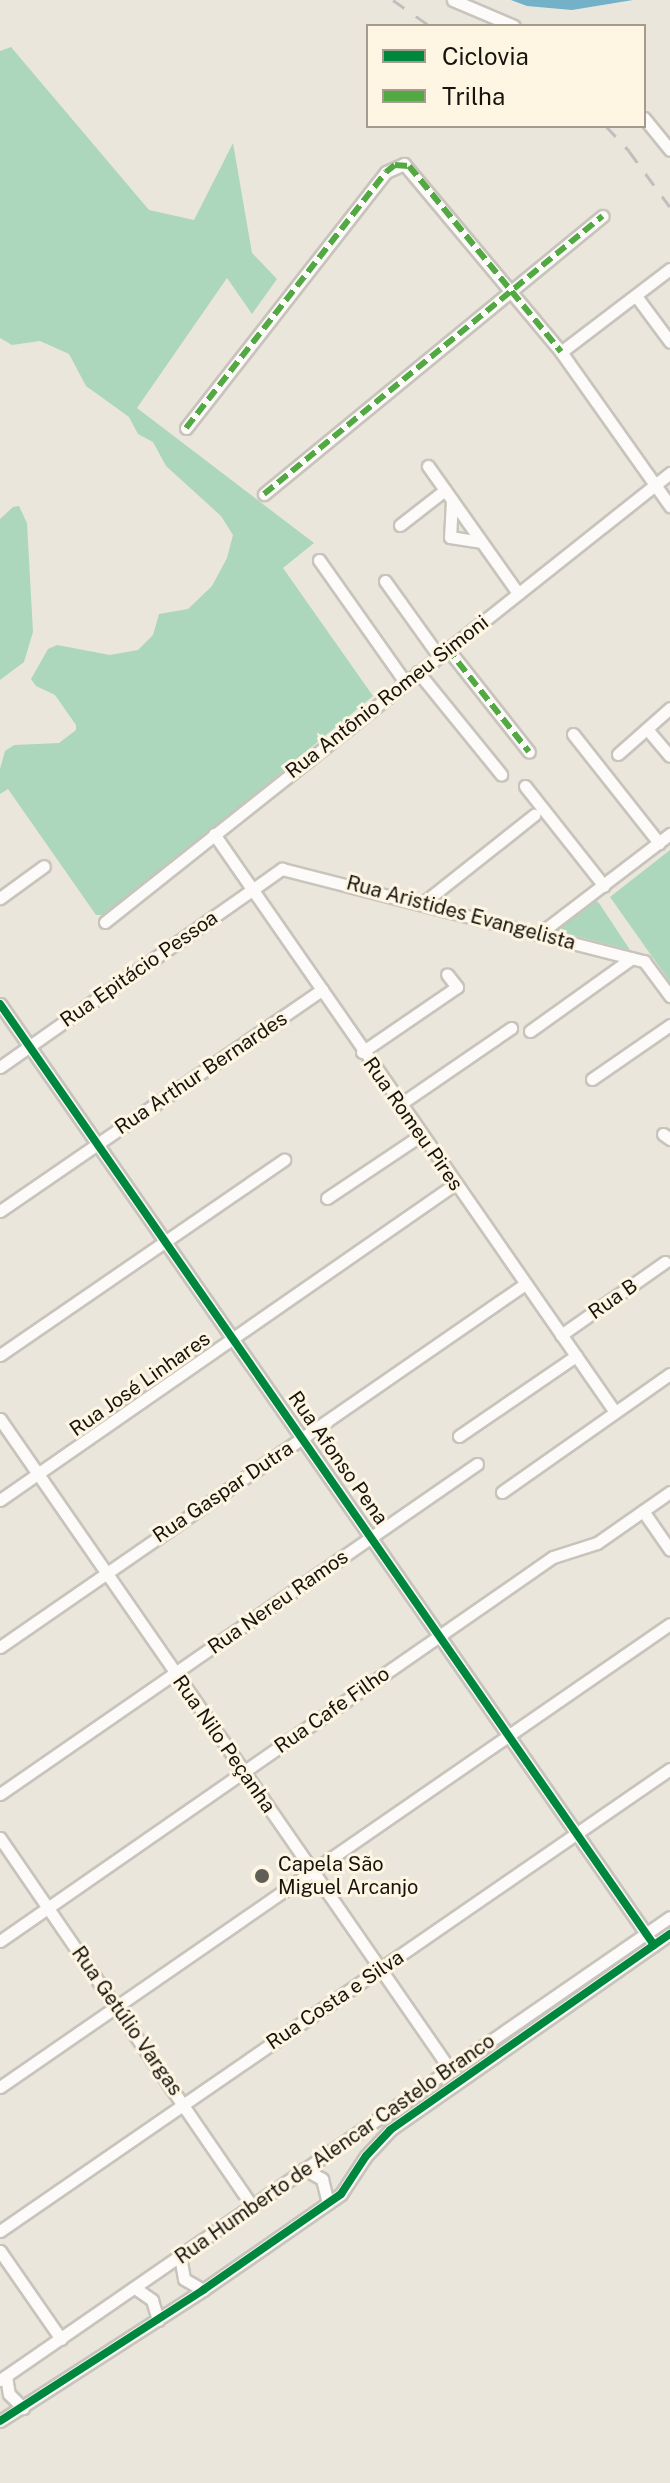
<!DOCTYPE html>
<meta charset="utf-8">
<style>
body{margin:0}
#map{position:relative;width:670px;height:2483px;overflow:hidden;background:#ebe6dc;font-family:"Public Sans",sans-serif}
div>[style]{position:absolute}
.green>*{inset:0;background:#acd7bd}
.water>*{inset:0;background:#72b1c7}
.roads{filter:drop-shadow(2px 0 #c8c4bc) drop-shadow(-2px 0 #c8c4bc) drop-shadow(0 2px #c8c4bc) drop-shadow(0 -2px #c8c4bc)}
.minor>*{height:11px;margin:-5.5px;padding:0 5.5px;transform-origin:5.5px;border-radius:5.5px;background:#fcfbfa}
.rail>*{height:3px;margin-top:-1.5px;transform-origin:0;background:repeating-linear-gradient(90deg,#c0bfbd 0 14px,transparent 0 28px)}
.quiet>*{height:6px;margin-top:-3px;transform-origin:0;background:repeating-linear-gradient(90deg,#52a841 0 12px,transparent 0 18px)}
.cycleway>*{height:8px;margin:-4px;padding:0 4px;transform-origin:4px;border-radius:4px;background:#00873e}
.dots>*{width:22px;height:22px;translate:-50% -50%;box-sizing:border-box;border:4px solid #fff5e3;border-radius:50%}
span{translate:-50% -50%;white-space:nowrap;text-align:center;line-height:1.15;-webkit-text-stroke:6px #fff5e3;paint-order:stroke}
.street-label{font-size:20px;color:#17140e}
.poi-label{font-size:20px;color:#17140e}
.left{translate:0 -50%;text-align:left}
.legend{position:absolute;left:366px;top:24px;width:280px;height:104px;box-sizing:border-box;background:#fff5e3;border:2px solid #a29b8e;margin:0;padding:10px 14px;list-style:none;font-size:24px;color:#17140e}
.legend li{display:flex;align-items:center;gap:16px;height:40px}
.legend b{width:40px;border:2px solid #a29b8e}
</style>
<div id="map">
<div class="green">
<i style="clip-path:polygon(11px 47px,149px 210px,194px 220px,233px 143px,252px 253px,277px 279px,252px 314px,227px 278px,137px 408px,314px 543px,283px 568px,373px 696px,109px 915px,96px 915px,8px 789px,0 794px,0 769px,5px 751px,14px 745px,59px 743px,76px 730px,76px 725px,55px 695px,36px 686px,31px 679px,48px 649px,57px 645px,110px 655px,138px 650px,153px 635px,159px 614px,188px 609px,212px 586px,227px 558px,233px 535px,221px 516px,166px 466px,153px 442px,138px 434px,129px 417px,86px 386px,69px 354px,40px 341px,12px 345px,0 338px,0 51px)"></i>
<i style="clip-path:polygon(19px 506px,27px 523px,33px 632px,24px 662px,0 680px,0 519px,13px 507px)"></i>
<i style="clip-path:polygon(670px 850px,670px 982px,610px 897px)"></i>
<i style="clip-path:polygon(596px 901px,599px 903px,630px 950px,556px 931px,590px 902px)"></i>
</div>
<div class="water">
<i style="clip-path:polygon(511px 0,633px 0,572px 10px,527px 6px)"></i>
</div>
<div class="roads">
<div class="minor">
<i style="left:453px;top:0;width:66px;rotate:23.1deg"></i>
<i style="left:644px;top:118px;width:41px;rotate:50.9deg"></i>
<i style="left:636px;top:296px;width:57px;rotate:53.5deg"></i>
<i style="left:561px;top:352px;width:137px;rotate:-37.3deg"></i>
<i style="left:186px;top:428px;width:325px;rotate:-52deg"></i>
<i style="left:386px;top:172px;width:20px;rotate:-24deg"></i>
<i style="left:404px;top:164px;width:245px;rotate:50.1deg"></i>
<i style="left:561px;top:352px;width:189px;rotate:54.7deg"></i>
<i style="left:428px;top:466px;width:156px;rotate:54.7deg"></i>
<i style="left:264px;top:494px;width:438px;rotate:-39.4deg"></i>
<i style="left:452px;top:500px;width:37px;rotate:93deg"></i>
<i style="left:450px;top:537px;width:31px;rotate:9deg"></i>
<i style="left:400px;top:525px;width:57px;rotate:-37.9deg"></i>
<i style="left:319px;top:560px;width:149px;rotate:54.8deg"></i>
<i style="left:385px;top:581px;width:91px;rotate:54.4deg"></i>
<i style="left:447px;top:648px;width:132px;rotate:51.7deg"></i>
<i style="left:418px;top:672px;width:132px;rotate:50.9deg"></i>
<i style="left:647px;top:729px;width:35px;rotate:50deg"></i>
<i style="left:573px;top:734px;width:139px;rotate:51.7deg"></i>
<i style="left:618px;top:754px;width:69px;rotate:-41.5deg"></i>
<i style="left:525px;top:786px;width:127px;rotate:51.7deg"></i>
<i style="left:214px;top:834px;width:703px;rotate:55.25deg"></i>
<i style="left:0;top:898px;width:54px;rotate:-36deg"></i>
<i style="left:423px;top:903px;width:142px;rotate:-38.4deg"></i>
<i style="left:105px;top:922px;width:722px;rotate:-38.47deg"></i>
<i style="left:539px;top:934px;width:165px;rotate:-37.4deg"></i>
<i style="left:0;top:1004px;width:1146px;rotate:55.2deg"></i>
<i style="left:530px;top:1031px;width:125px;rotate:-35.6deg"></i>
<i style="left:362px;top:1052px;width:115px;rotate:-34.4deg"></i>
<i style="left:457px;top:987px;width:16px;rotate:-128deg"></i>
<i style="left:0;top:1067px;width:345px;rotate:-35.1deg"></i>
<i style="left:282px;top:869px;width:374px;rotate:14.3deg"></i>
<i style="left:644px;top:961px;width:44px;rotate:53.4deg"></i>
<i style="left:592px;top:1079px;width:95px;rotate:-34.7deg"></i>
<i style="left:399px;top:1105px;width:136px;rotate:-34.5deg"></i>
<i style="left:663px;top:1134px;width:9px;rotate:36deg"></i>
<i style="left:327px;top:1198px;width:113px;rotate:-33.8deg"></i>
<i style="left:0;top:1211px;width:391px;rotate:-34.5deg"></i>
<i style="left:561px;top:1335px;width:127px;rotate:-35.1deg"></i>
<i style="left:0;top:1355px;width:345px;rotate:-34.5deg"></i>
<i style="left:0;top:1419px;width:789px;rotate:55.32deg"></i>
<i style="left:459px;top:1436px;width:142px;rotate:-34.4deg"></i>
<i style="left:502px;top:1492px;width:205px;rotate:-35.1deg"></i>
<i style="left:0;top:1500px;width:554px;rotate:-34.78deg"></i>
<i style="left:643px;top:1511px;width:47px;rotate:55.3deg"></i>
<i style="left:0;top:1647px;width:638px;rotate:-34.66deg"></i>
<i style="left:0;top:1794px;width:580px;rotate:-34.68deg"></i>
<i style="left:0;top:1838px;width:446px;rotate:55.6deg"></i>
<i style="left:0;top:1941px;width:673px;rotate:-34.78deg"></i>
<i style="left:553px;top:1557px;width:46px;rotate:-17.7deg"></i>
<i style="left:597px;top:1543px;width:89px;rotate:-34.9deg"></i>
<i style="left:0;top:2087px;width:814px;rotate:-34.65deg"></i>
<i style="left:304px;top:2169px;width:21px;rotate:29deg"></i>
<i style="left:322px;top:2179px;width:25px;rotate:76deg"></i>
<i style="left:0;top:2231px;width:814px;rotate:-34.59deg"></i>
<i style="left:0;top:2251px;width:107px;rotate:55.3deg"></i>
<i style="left:180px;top:2256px;width:23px;rotate:80deg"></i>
<i style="left:184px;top:2279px;width:22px;rotate:30deg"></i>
<i style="left:135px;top:2288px;width:21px;rotate:35deg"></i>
<i style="left:152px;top:2300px;width:21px;rotate:73deg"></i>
<i style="left:6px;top:2376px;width:18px;rotate:81deg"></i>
<i style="left:9px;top:2394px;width:20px;rotate:45deg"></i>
<i style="left:0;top:2380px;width:814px;rotate:-34.65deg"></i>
<i style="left:0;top:2421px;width:242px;rotate:-32.8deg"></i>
<i style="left:203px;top:2290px;width:168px;rotate:-34.8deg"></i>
<i style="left:341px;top:2194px;width:45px;rotate:-56.7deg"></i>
<i style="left:366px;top:2156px;width:35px;rotate:-47deg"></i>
<i style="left:390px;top:2130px;width:342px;rotate:-35deg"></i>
</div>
</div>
<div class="rail">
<i style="left:393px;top:0;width:45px;rotate:35.1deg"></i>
<i style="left:606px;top:126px;width:34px;rotate:47deg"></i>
<i style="left:629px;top:151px;width:69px;rotate:53.8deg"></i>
</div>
<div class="quiet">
<i style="left:186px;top:428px;width:325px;rotate:-52deg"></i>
<i style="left:386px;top:172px;width:11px;rotate:-38deg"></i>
<i style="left:395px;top:165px;width:14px;rotate:4deg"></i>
<i style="left:409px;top:166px;width:240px;rotate:50.7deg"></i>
<i style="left:264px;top:494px;width:438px;rotate:-39.4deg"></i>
<i style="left:447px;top:648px;width:132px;rotate:51.7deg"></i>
</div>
<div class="cycleway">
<i style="left:0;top:1004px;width:1146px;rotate:55.2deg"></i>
<i style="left:0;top:2421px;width:242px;rotate:-32.8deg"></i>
<i style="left:203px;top:2290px;width:168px;rotate:-34.8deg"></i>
<i style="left:341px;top:2194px;width:45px;rotate:-56.7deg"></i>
<i style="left:366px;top:2156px;width:35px;rotate:-47deg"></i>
<i style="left:390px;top:2130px;width:342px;rotate:-35deg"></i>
</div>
<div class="dots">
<i style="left:262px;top:1876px;background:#615e56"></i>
</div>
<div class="street-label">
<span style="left:387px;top:697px;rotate:-38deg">Rua Antônio Romeu Simoni</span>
<span style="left:461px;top:913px;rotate:15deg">Rua Aristides Evangelista</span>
<span style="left:139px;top:969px;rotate:-35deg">Rua Epitácio Pessoa</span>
<span style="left:201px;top:1073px;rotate:-34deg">Rua Arthur Bernardes</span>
<span style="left:413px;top:1124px;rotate:55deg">Rua Romeu Pires</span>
<span style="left:613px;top:1299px;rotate:-35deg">Rua B</span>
<span style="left:140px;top:1384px;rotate:-35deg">Rua José Linhares</span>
<span style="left:338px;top:1458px;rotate:55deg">Rua Afonso Pena</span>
<span style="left:223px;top:1492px;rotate:-34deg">Rua Gaspar Dutra</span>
<span style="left:278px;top:1602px;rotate:-35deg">Rua Nereu Ramos</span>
<span style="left:332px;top:1710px;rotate:-35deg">Rua Cafe Filho</span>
<span style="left:224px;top:1744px;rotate:55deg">Rua Nilo Peçanha</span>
<span style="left:335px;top:2000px;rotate:-34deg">Rua Costa e Silva</span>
<span style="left:127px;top:2021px;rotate:55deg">Rua Getúlio Vargas</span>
<span style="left:335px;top:2149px;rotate:-35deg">Rua Humberto de Alencar Castelo Branco</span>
</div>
<div class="poi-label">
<span class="left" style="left:278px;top:1876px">Capela São<br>Miguel Arcanjo</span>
</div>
<ul class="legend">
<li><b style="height:10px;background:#00873e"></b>Ciclovia</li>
<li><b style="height:10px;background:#52a841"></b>Trilha</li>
</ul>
</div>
